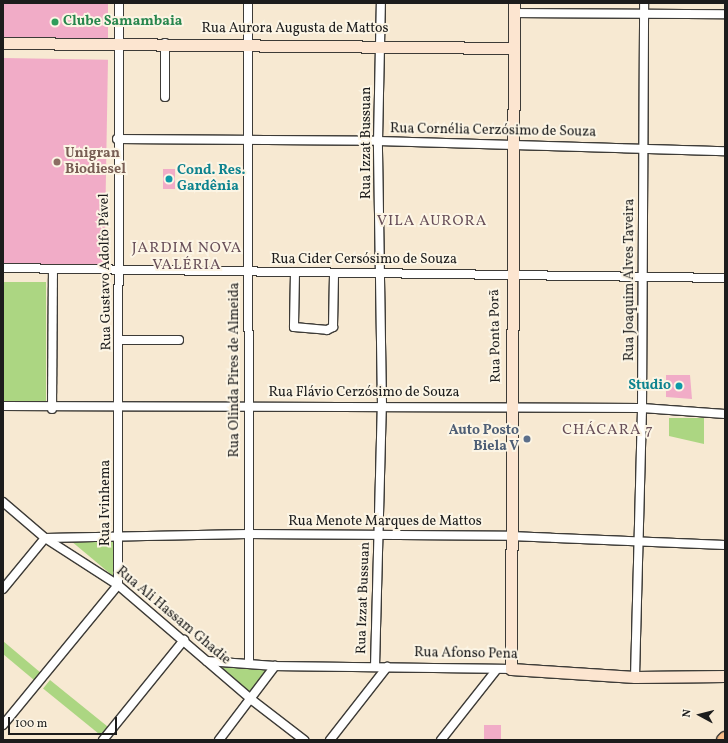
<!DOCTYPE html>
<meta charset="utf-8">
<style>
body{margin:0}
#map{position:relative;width:728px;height:743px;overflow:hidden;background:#f7e9d2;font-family:Vollkorn,serif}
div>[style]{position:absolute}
.green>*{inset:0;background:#acd682;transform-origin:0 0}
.building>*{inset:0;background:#f1acc7;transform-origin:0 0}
.roads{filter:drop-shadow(1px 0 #3d3b37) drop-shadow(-1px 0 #3d3b37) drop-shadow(0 1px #3d3b37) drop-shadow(0 -1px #3d3b37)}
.street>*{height:8px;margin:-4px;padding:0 4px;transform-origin:4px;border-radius:4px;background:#fff}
.secondary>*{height:11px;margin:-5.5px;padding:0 5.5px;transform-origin:5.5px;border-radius:5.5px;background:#fce5d0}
.primary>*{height:12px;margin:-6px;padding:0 6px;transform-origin:6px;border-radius:6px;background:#f8bd89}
.dots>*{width:11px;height:11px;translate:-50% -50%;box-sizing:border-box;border:2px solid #fcf5e5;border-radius:50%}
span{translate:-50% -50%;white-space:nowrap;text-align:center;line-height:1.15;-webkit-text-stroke:4px #fcf5e5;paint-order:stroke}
.leisure-label{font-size:14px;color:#27864d;font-weight:700}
.left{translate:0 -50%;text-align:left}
.street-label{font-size:14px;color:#1c1c1c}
.education-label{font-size:14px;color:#785e54;font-weight:700}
.culture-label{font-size:14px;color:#0d838f;font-weight:700}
.right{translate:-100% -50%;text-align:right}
.service-label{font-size:14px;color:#4e5e75;font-weight:700}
.neighbourhood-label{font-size:15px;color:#674e58;letter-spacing:1px}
.frame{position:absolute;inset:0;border:4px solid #1c1c1c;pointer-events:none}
.north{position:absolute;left:680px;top:695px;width:40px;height:40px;-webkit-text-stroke:3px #fcf5e5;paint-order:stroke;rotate:277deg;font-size:11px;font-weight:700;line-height:16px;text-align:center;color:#1c1c1c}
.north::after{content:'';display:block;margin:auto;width:14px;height:18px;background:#1c1c1c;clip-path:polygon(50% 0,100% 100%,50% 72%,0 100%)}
.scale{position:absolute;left:8px;top:717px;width:109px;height:18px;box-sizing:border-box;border:2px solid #1c1c1c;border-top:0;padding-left:5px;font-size:12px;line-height:14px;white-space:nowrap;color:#1c1c1c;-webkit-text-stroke:3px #fcf5e5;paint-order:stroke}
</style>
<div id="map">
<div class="green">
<i style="left:3px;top:282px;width:43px;height:125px"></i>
<i style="clip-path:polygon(669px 418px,704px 418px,704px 444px,669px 436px)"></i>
<i style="clip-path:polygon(71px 541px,117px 541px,113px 576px)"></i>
<i style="clip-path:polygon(3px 641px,41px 673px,34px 680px,3px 654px)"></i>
<i style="clip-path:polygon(212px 665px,270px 669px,248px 695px)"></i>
<i style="left:50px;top:680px;width:76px;height:11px;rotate:39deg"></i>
</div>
<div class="building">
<i style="left:3px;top:3px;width:105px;height:37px"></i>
<i style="left:3px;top:58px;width:105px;height:206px;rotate:1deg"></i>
<i style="left:175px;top:169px;width:20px;height:12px;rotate:90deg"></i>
<i style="clip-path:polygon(666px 375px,690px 375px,692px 399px,666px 397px)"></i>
<i style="left:484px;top:725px;width:17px;height:15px"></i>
</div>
<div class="roads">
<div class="street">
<i style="left:248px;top:3px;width:661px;rotate:89.91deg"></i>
<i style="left:514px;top:13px;width:211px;rotate:0.3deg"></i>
<i style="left:165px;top:97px;width:54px;rotate:-90deg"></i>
<i style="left:117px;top:139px;width:261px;rotate:0.4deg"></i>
<i style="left:378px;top:141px;width:347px;rotate:1.7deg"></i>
<i style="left:3px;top:268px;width:722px;rotate:0.79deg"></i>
<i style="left:295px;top:273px;width:54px;rotate:91.1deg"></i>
<i style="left:294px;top:327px;width:33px;rotate:5deg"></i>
<i style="left:327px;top:330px;width:7px;rotate:-27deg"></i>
<i style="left:333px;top:327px;width:53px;rotate:-88.9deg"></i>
<i style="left:119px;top:340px;width:60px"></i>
<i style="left:3px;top:406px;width:639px;rotate:0.18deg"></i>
<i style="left:642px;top:408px;width:83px;rotate:4.1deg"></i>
<i style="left:52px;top:409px;width:140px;rotate:-89.6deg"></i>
<i style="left:3px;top:502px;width:55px;rotate:40.6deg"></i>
<i style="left:45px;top:538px;width:87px;rotate:32.8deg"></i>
<i style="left:118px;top:585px;width:177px;rotate:40.6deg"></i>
<i style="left:252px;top:700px;width:66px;rotate:37.6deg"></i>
<i style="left:3px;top:589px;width:66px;rotate:-50.5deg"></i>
<i style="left:45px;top:538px;width:203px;rotate:-1.1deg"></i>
<i style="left:248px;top:534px;width:262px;rotate:0.4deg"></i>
<i style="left:510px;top:536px;width:215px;rotate:2.4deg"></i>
<i style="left:207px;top:661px;width:68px;rotate:4.2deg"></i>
<i style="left:275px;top:666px;width:236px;rotate:0.7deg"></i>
<i style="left:375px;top:667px;width:262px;rotate:-88.5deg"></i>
<i style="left:382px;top:405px;width:264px;rotate:-90.9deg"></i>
<i style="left:378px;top:141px;width:138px;rotate:-88.8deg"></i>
<i style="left:635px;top:677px;width:269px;rotate:-88.5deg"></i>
<i style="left:642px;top:408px;width:405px;rotate:-89.7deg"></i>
<i style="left:3px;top:725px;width:181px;rotate:-50.6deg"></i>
<i style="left:118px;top:585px;width:582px;rotate:-89.9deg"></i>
<i style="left:103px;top:740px;width:129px;rotate:-51deg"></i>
<i style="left:219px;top:740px;width:93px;rotate:-52.9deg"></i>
<i style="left:330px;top:740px;width:93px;rotate:-52deg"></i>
<i style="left:441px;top:740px;width:90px;rotate:-51.7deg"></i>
</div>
<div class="secondary">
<i style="left:514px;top:3px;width:666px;rotate:90.26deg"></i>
<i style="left:511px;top:669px;width:124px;rotate:3.7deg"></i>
<i style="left:635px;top:677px;width:90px;rotate:-0.6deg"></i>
<i style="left:3px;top:43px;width:511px;rotate:0.56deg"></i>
</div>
<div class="primary">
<i style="left:723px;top:740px;width:3px;rotate:-45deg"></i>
</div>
</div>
<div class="dots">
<i style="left:55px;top:22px;background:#2e9e5b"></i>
<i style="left:57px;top:162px;background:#8d6e63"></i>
<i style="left:169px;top:179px;background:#0f9aa8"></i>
<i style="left:679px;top:386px;background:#0f9aa8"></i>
<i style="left:527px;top:439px;background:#5c6f8a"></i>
</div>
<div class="leisure-label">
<span class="left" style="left:63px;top:22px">Clube Samambaia</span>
</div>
<div class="street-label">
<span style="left:295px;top:29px">Rua Aurora Augusta de Mattos</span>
<span style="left:493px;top:131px;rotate:1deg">Rua Cornélia Cerzósimo de Souza</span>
<span style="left:367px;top:143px;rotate:-90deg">Rua Izzat Bussuan</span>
<span style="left:364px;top:260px">Rua Cider Cersósimo de Souza</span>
<span style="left:106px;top:272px;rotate:-91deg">Rua Gustavo Adolfo Pável</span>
<span style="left:630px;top:280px;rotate:-90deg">Rua Joaquim Alves Taveira</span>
<span style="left:496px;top:336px;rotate:-91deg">Rua Ponta Porã</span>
<span style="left:235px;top:370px;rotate:-90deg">Rua Olinda Pires de Almeida</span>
<span style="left:364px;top:393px">Rua Flávio Cerzósimo de Souza</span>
<span style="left:106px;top:503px;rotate:-90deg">Rua Ivinhema</span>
<span style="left:385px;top:522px">Rua Menote Marques de Mattos</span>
<span style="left:364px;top:598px;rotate:-88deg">Rua Izzat Bussuan</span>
<span style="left:173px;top:616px;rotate:40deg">Rua Ali Hassam Ghadie</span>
<span style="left:466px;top:654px;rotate:1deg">Rua Afonso Pena</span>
</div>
<div class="education-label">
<span class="left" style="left:65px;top:162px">Unigran<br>Biodiesel</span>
</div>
<div class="culture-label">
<span class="left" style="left:177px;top:179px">Cond. Res.<br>Gardênia</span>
<span class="right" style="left:671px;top:386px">Studio</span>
</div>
<div class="service-label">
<span class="right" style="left:519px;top:439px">Auto Posto<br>Biela V</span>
</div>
<div class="neighbourhood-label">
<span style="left:432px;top:222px">VILA AURORA</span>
<span style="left:187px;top:257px">JARDIM NOVA<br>VALÉRIA</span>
<span style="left:608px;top:431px">CHÁCARA 7</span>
</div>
<div class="frame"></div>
<div class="north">N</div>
<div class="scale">100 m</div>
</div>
